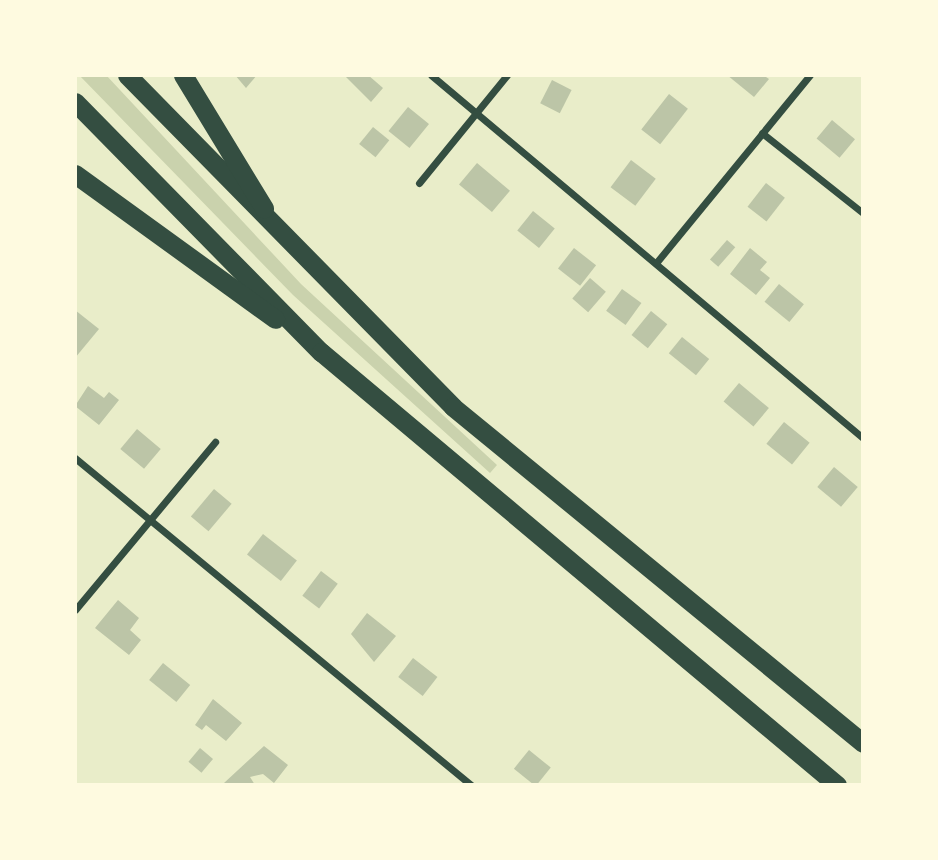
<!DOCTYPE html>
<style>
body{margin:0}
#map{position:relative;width:938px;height:860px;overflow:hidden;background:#e9edc9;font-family:"PT Sans Narrow",sans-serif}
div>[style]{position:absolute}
.green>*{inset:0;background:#cad2ad}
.building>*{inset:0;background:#bcc5a7;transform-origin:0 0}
.minor>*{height:7px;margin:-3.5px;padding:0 3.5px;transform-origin:3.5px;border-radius:3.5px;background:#344e41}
.motorway>*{height:19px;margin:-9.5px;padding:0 9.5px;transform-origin:9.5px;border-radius:9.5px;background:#344e41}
span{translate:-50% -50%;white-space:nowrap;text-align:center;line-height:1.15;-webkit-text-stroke:6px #fefae0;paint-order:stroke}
.frame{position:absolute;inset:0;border:77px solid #fefae0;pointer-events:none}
</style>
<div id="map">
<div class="green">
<i style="clip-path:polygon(79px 75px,106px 75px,301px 284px,497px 465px,490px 473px,293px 295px)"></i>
</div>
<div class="building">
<i style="clip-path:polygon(235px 75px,257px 75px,246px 88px)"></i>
<i style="clip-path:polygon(344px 75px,368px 75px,383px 88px,371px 102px)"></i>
<i style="clip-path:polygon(727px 75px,763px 75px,769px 79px,754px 97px)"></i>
<i style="left:552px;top:80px;width:22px;height:26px;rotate:27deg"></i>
<i style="left:669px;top:94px;width:24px;height:45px;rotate:38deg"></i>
<i style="left:408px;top:107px;width:27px;height:31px;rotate:39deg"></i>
<i style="left:832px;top:120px;width:30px;height:24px;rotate:40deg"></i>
<i style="left:373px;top:127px;width:21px;height:22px;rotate:39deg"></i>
<i style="left:631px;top:160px;width:31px;height:34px;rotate:37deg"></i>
<i style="left:477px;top:163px;width:43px;height:28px;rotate:40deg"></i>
<i style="left:766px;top:183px;width:24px;height:30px;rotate:38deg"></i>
<i style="left:533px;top:211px;width:28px;height:25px;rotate:39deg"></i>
<i style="left:727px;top:240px;width:11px;height:26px;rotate:41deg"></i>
<i style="left:574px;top:248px;width:28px;height:26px;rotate:38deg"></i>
<i style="clip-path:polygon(750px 248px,767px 262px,760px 270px,770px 278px,756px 295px,730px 274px)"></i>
<i style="left:590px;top:278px;width:21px;height:27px;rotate:41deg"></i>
<i style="left:779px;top:284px;width:32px;height:23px;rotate:39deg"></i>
<i style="left:622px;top:289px;width:24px;height:27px;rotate:36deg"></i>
<i style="clip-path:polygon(75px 310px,99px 329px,75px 358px)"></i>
<i style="left:651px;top:311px;width:21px;height:31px;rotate:39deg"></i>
<i style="left:682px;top:337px;width:35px;height:21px;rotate:39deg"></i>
<i style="left:739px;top:383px;width:39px;height:24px;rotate:40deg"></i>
<i style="clip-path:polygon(88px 386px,104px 398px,109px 392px,119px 400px,99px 425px,75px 406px)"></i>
<i style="left:784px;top:422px;width:33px;height:28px;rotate:39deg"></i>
<i style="left:137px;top:429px;width:31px;height:26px;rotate:40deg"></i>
<i style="left:834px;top:467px;width:31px;height:26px;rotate:40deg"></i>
<i style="left:214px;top:489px;width:23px;height:36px;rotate:40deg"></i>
<i style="left:263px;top:534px;width:43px;height:26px;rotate:38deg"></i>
<i style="left:321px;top:571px;width:21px;height:31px;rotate:37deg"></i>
<i style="clip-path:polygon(118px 600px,139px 618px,130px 630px,141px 640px,129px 655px,95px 628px)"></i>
<i style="clip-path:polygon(367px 613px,396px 636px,374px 662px,351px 634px)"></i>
<i style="left:413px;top:658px;width:31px;height:24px;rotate:38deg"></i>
<i style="left:163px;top:663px;width:35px;height:22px;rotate:39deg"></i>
<i style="clip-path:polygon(213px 699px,242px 723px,226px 741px,206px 725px,202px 730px,195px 725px)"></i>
<i style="clip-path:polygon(264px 746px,288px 765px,274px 783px,263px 774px,250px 777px,255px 785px,224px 783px)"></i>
<i style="left:200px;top:748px;width:17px;height:18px;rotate:40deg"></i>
<i style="left:529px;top:750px;width:28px;height:24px;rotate:39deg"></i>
</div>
<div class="minor">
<i style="left:431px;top:75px;width:564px;rotate:40.04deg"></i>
<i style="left:762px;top:133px;width:129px;rotate:38.4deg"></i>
<i style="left:419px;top:183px;width:139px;rotate:-50.8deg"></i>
<i style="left:656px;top:263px;width:243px;rotate:-50.7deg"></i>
<i style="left:75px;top:458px;width:514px;rotate:39.55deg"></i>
<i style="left:75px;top:610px;width:219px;rotate:-50.2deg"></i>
</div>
<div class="motorway">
<i style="left:127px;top:75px;width:465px;rotate:45.5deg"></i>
<i style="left:453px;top:407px;width:530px;rotate:39.34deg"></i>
<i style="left:183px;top:75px;width:156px;rotate:58.7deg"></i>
<i style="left:75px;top:102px;width:351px;rotate:45.5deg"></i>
<i style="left:321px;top:352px;width:674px;rotate:40deg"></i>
<i style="left:75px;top:174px;width:247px;rotate:35.9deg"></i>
</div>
<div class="frame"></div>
</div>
